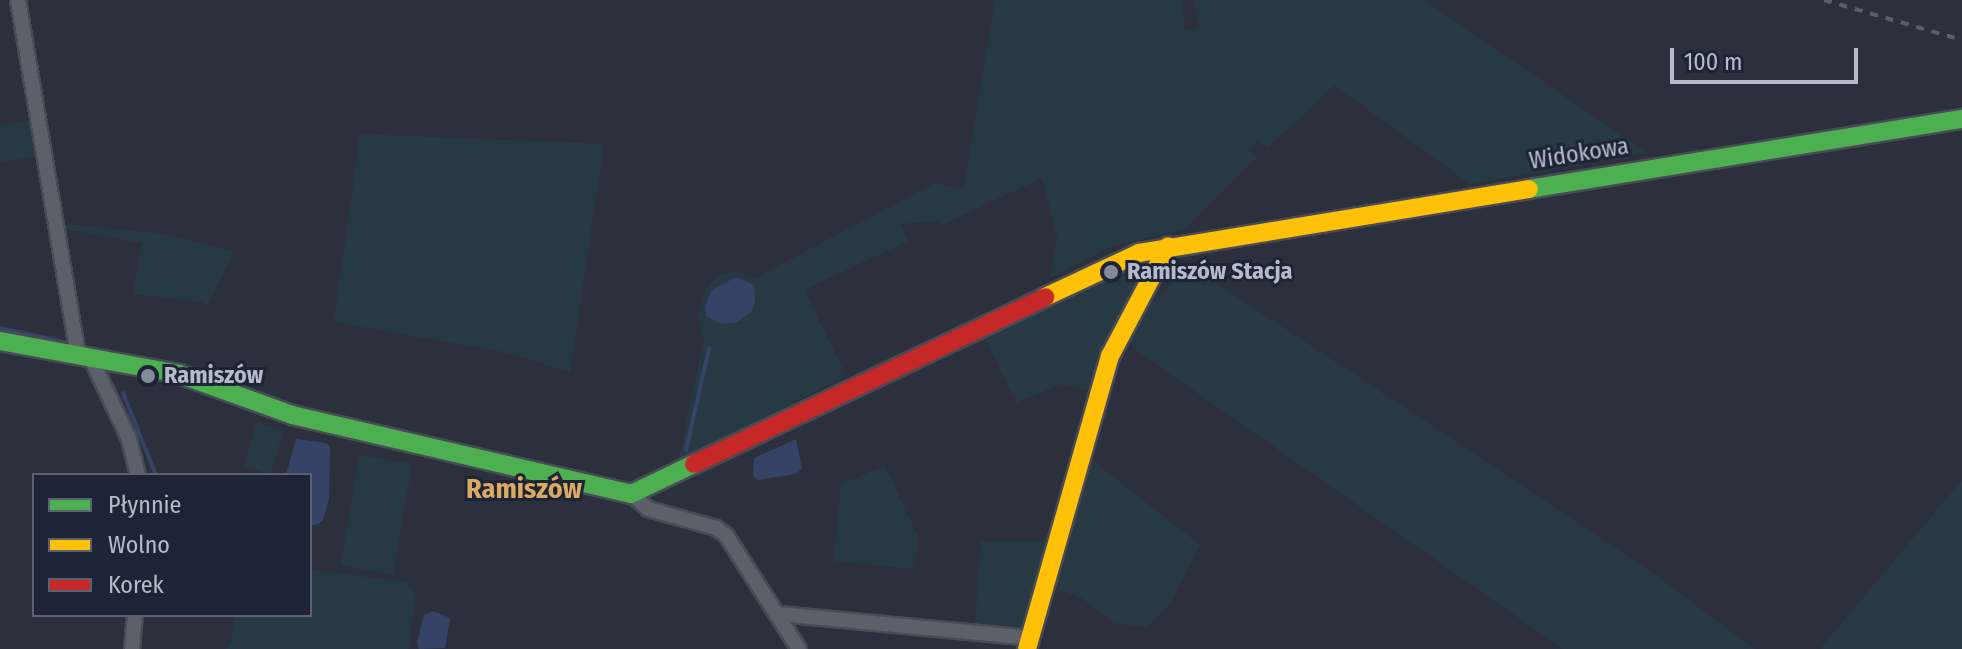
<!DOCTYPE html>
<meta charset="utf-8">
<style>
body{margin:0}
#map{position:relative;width:1962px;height:649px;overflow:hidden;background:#2b303c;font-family:"Fira Sans Condensed",sans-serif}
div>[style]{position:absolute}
.green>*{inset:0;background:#273a43;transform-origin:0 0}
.water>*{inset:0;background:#364367}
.stream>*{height:4px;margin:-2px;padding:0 2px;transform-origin:2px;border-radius:2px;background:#364367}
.roads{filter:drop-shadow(2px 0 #484b55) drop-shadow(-2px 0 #484b55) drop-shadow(0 2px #484b55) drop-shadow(0 -2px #484b55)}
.street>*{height:14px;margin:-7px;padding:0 7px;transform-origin:7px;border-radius:7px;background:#5c6069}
.fast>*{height:18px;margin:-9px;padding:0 9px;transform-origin:9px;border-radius:9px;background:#4caf50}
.slow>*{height:18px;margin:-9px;padding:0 9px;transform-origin:9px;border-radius:9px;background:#ffc107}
.jam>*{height:18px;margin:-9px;padding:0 9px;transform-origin:9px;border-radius:9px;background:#c62828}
.rail>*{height:4px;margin-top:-2px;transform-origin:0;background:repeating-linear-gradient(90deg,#5a5e67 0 8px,transparent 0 16px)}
.dots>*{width:22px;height:22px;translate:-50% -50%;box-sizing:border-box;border:4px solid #1e2438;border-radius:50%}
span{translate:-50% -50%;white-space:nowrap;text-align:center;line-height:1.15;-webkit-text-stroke:6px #1e2438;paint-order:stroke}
.street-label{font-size:24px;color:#b6bbcc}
.poi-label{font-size:24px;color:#b6bbcc;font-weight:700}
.left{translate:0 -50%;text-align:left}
.quarter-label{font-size:28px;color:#dca961;font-weight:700}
.legend{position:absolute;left:32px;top:473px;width:280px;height:144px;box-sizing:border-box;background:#1e2438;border:2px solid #5b6073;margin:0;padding:10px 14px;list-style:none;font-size:24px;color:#b6bbcc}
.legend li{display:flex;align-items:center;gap:16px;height:40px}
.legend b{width:40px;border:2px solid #5b6073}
.scale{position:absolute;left:1670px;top:48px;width:188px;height:36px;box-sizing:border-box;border:4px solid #b6bbcc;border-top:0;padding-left:10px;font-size:24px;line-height:28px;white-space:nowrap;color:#b6bbcc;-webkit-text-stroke:6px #1e2438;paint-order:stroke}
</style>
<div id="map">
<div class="green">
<i style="clip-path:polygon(995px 0,1181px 0,1185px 31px,1199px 28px,1193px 0,1424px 0,1647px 153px,1470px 184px,1334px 85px,1268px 148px,1257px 140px,1249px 150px,1258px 157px,1185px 229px,1112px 246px,1050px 278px,1057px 236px,1042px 178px,942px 225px,939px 221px,900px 224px,908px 241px,804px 290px,846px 375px,678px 464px,704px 338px,698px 315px,703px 296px,716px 276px,734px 271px,755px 278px,935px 183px,964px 189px)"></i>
<i style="clip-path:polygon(32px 121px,39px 156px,0 162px,0 125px)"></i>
<i style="clip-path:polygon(360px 134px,604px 144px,570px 372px,504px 352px,334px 322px)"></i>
<i style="clip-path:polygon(67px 224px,166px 234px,234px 251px,208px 306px,202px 302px,133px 294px,142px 243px,66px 229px)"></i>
<i style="clip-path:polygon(1139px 264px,1144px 270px,1114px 331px,1092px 411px,1084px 408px,1088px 391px,1061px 384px,1016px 403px,984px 337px,1060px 298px)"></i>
<i style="clip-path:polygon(1182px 272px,1200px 272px,1654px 574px,1754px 649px,1563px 649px,1130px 346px,1145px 311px)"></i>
<i style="left:257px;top:422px;width:28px;height:46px;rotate:17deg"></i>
<i style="left:360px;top:455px;width:53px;height:112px;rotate:10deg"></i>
<i style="clip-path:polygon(1092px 460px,1200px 545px,1172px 601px,1147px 627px,1113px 623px,1083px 599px,1051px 586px)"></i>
<i style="clip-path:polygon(885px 466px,918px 537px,915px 569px,834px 561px,841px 484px)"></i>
<i style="clip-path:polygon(1962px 480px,1962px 649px,1820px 649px)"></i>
<i style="clip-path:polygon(981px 541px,1052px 541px,1029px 619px,1022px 627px,975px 624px)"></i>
<i style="clip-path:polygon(310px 570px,406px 582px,416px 596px,408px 649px,226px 649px,231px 642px,236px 615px,310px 615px)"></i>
</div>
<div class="water">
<i style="clip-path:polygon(736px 277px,754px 285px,755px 304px,751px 312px,737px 322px,721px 324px,706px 316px,705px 306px,712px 290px)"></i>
<i style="clip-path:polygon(296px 439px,327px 443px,330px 448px,329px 499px,323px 520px,318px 524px,310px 526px,310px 475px,286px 475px)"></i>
<i style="clip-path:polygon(796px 439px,802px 469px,795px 474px,757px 480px,753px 476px,754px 458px)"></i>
<i style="clip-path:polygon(433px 611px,450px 618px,445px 648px,419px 649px,417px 642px,424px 615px)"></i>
</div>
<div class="stream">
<i style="left:0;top:328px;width:72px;rotate:12.1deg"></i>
<i style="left:123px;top:393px;width:88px;rotate:68.1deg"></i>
<i style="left:686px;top:450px;width:104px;rotate:-77.2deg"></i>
</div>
<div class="roads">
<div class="street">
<i style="left:18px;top:0;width:359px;rotate:80.4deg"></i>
<i style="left:90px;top:356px;width:92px;rotate:64.8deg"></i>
<i style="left:129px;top:439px;width:37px;rotate:76deg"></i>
<i style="left:631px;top:494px;width:23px;rotate:41deg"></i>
<i style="left:648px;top:509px;width:71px;rotate:15.6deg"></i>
<i style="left:716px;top:528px;width:12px;rotate:35deg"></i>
<i style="left:726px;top:535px;width:135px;rotate:57.4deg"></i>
<i style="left:778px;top:614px;width:253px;rotate:5.4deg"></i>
<i style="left:132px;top:649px;width:34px;rotate:-85deg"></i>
</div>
<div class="fast">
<i style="left:1529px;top:189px;width:439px;rotate:-9.2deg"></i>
<i style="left:0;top:341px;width:182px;rotate:10.4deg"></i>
<i style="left:179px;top:374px;width:120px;rotate:19.9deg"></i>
<i style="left:292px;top:415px;width:348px;rotate:13.1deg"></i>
<i style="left:631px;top:494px;width:70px;rotate:-25.5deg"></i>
</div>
<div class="slow">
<i style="left:1045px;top:297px;width:104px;rotate:-25.1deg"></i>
<i style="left:1139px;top:253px;width:395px;rotate:-9.3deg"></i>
<i style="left:1027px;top:649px;width:305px;rotate:-74.2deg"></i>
<i style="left:1110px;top:356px;width:124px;rotate:-62.2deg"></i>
</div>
<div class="jam">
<i style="left:694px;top:464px;width:389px;rotate:-25.4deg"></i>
</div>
</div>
<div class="rail">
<i style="left:1824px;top:0;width:144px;rotate:16.2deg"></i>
</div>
<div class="dots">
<i style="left:1111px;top:272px;background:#858a9a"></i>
<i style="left:148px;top:376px;background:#858a9a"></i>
</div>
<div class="street-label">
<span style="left:1579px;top:154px;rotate:-9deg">Widokowa</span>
</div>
<div class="poi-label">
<span class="left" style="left:1127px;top:272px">Ramiszów Stacja</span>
<span class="left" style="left:164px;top:376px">Ramiszów</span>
</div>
<div class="quarter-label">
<span style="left:524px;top:489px">Ramiszów</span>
</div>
<ul class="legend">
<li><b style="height:10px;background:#4caf50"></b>Płynnie</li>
<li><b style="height:10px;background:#ffc107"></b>Wolno</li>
<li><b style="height:10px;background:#c62828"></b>Korek</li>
</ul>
<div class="scale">100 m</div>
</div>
